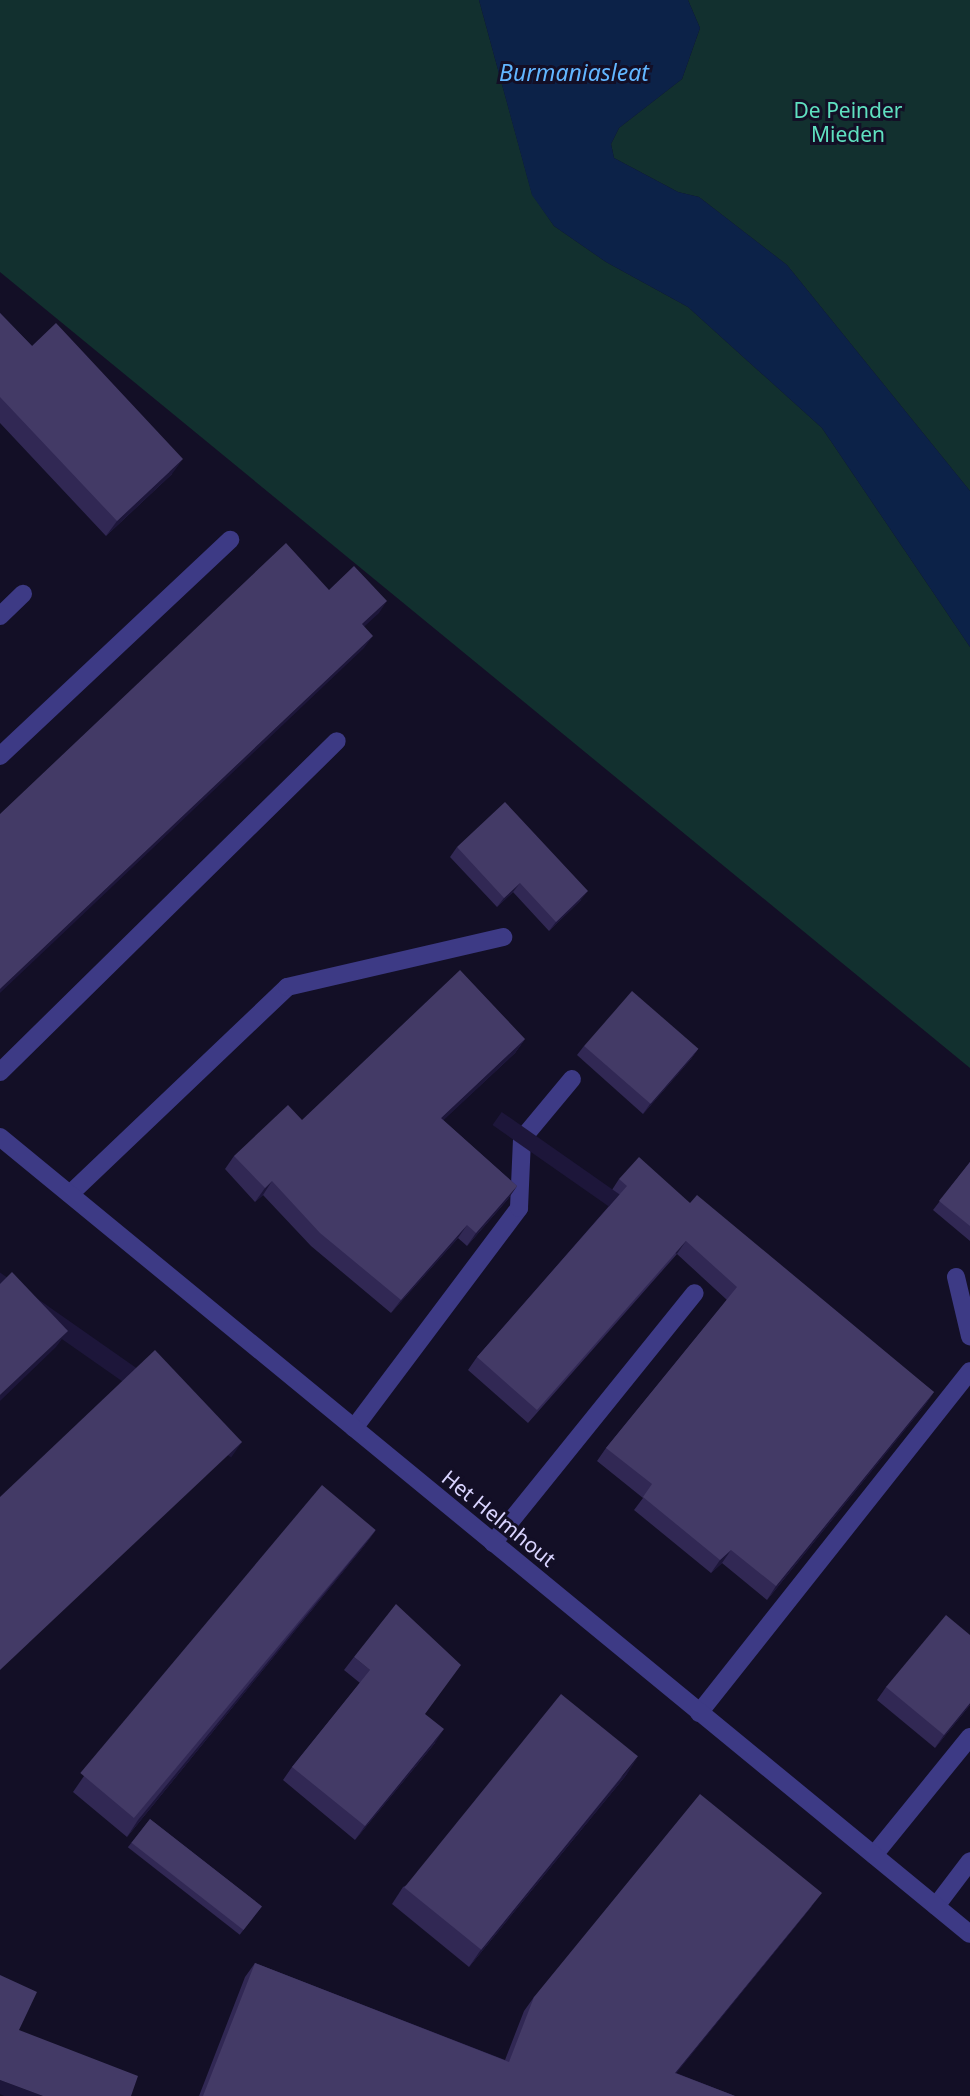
<!DOCTYPE html>
<style>
body{margin:0}
#map{position:relative;width:970px;height:2096px;overflow:hidden;background:#130f26;font-family:"Noto Sans",sans-serif}
div>[style]{position:absolute}
.green>*{inset:0;background:#12302f}
.water>*{inset:0;background:#0c2248}
.service>*{height:18px;margin:-9px;padding:0 9px;transform-origin:9px;border-radius:9px;background:#3d3a85}
.minor>*{height:18px;margin:-9px;padding:0 9px;transform-origin:9px;border-radius:9px;background:#3d3a85}
.wall>*{inset:0;background:#312854;transform-origin:0 0}
.shaded-wall>*{inset:0;background:#1d163a;transform-origin:0 0}
.building>*{inset:0;background:#433a66;transform-origin:0 0}
span{translate:-50% -50%;white-space:nowrap;text-align:center;line-height:1.15;-webkit-text-stroke:6px #130f26;paint-order:stroke}
.park-label{font-size:21px;color:#5fe0c0}
.street-label{font-size:21px;color:#d9d4ff}
.water-label{font-size:23px;color:#62b6ff;font-style:italic}
</style>
<div id="map">
<div class="green">
<i style="clip-path:polygon(0 0,479px 0,532px 194px,554px 226px,606px 262px,688px 307px,822px 428px,970px 647px,970px 1068px,0 272px)"></i>
<i style="clip-path:polygon(688px 0,970px 0,970px 491px,787px 265px,699px 197px,678px 192px,614px 158px,611px 144px,619px 128px,682px 79px,700px 28px)"></i>
</div>
<div class="water">
<i style="clip-path:polygon(479px 0,688px 0,700px 28px,682px 79px,619px 128px,611px 144px,614px 158px,678px 192px,699px 197px,787px 265px,970px 491px,970px 647px,822px 428px,688px 307px,606px 262px,554px 226px,532px 195px)"></i>
</div>
<div class="service">
<i style="left:0;top:616px;width:32px;rotate:-44deg"></i>
<i style="left:0;top:756px;width:316px;rotate:-43.2deg"></i>
<i style="left:0;top:1072px;width:472px;rotate:-44.5deg"></i>
<i style="left:70px;top:1194px;width:300px;rotate:-43.6deg"></i>
<i style="left:287px;top:987px;width:222px;rotate:-13deg"></i>
<i style="left:956px;top:1277px;width:61px;rotate:76.7deg"></i>
<i style="left:354px;top:1428px;width:275px;rotate:-53.1deg"></i>
<i style="left:519px;top:1208px;width:69px;rotate:-87.5deg"></i>
<i style="left:522px;top:1139px;width:78px;rotate:-50.2deg"></i>
<i style="left:493px;top:1543px;width:321px;rotate:-51.1deg"></i>
<i style="left:699px;top:1713px;width:436px;rotate:-51.6deg"></i>
<i style="left:874px;top:1855px;width:152px;rotate:-50.9deg"></i>
<i style="left:936px;top:1906px;width:56px;rotate:-52.9deg"></i>
</div>
<div class="minor">
<i style="left:0;top:1137px;width:1255px;rotate:39.41deg"></i>
</div>
<div class="wall">
<i style="clip-path:polygon(0 313px,32px 346px,172px 474px,106px 536px,0 423px)"></i>
<i style="clip-path:polygon(457px 847px,581px 900px,549px 931px,513px 892px,497px 907px,450px 857px)"></i>
<i style="clip-path:polygon(525px 1039px,515px 1053px,443px 1120px,517px 1186px,508px 1199px,467px 1246px,458px 1238px,391px 1313px,311px 1246px,263px 1195px,255px 1202px,225px 1169px,234px 1156px)"></i>
<i style="clip-path:polygon(584px 1046px,698px 1049px,691px 1059px,643px 1114px,577px 1055px)"></i>
<i style="clip-path:polygon(970px 1162px,970px 1241px,933px 1210px)"></i>
<i style="clip-path:polygon(619px 1179px,690px 1203px,934px 1392px,925px 1405px,767px 1600px,722px 1563px,711px 1573px,634px 1510px,643px 1498px,597px 1461px,606px 1448px,727px 1300px,677px 1254px,528px 1423px,468px 1370px,477px 1357px,616px 1198px,610px 1193px)"></i>
<i style="clip-path:polygon(376px 1530px,364px 1546px,127px 1837px,73px 1792px,84px 1776px)"></i>
<i style="clip-path:polygon(970px 1635px,970px 1705px,935px 1748px,877px 1700px,886px 1687px)"></i>
<i style="clip-path:polygon(354px 1657px,425px 1714px,435px 1743px,355px 1840px,283px 1780px,292px 1767px,360px 1683px,344px 1670px)"></i>
<i style="clip-path:polygon(627px 1774px,469px 1967px,392px 1904px,403px 1887px)"></i>
<i style="left:150px;top:1819px;width:142px;height:36px;rotate:38deg"></i>
<i style="clip-path:polygon(812px 1906px,676px 2073px,735px 2096px,199px 2096px,245px 1977px,255px 1963px,505px 2060px,524px 2011px,534px 1997px)"></i>
</div>
<div class="shaded-wall">
<i style="clip-path:polygon(183px 459px,172px 474px,106px 536px,117px 521px)"></i>
<i style="clip-path:polygon(387px 601px,379px 613px,353px 637px,362px 624px)"></i>
<i style="clip-path:polygon(373px 636px,364px 648px,0 993px,0 989px)"></i>
<i style="clip-path:polygon(520px 883px,513px 892px,497px 907px,504px 898px)"></i>
<i style="clip-path:polygon(588px 891px,581px 900px,549px 931px,556px 922px)"></i>
<i style="clip-path:polygon(525px 1039px,515px 1053px,432px 1131px,441px 1118px)"></i>
<i style="clip-path:polygon(698px 1049px,691px 1059px,643px 1114px,650px 1104px)"></i>
<i style="clip-path:polygon(272px 1181px,263px 1195px,255px 1202px,265px 1188px)"></i>
<i style="clip-path:polygon(517px 1186px,508px 1199px,467px 1246px,476px 1233px)"></i>
<i style="clip-path:polygon(467px 1225px,458px 1238px,391px 1313px,401px 1300px)"></i>
<i style="left:686px;top:1241px;width:16px;height:225px;rotate:125deg"></i>
<i style="clip-path:polygon(68px 1331px,56px 1347px,0 1401px,0 1395px)"></i>
<i style="clip-path:polygon(934px 1392px,925px 1405px,767px 1600px,776px 1586px)"></i>
<i style="left:242px;top:1442px;width:19px;height:332px;rotate:125deg"></i>
<i style="clip-path:polygon(376px 1530px,364px 1546px,127px 1837px,138px 1820px)"></i>
<i style="clip-path:polygon(731px 1550px,722px 1563px,711px 1573px,720px 1560px)"></i>
<i style="clip-path:polygon(970px 1703px,970px 1705px,935px 1748px,944px 1735px)"></i>
<i style="clip-path:polygon(444px 1729px,435px 1743px,355px 1840px,365px 1826px)"></i>
<i style="clip-path:polygon(638px 1757px,627px 1774px,469px 1967px,480px 1951px)"></i>
<i style="clip-path:polygon(822px 1893px,812px 1906px,665px 2087px,675px 2073px)"></i>
<i style="clip-path:polygon(0 2080px,43px 2096px,4px 2096px,0 2094px)"></i>
</div>
<div class="building">
<i style="clip-path:polygon(0 313px,32px 346px,56px 323px,183px 459px,117px 521px,0 397px)"></i>
<i style="clip-path:polygon(286px 543px,329px 590px,354px 566px,387px 601px,362px 624px,373px 636px,0 989px,0 814px)"></i>
<i style="clip-path:polygon(505px 802px,588px 891px,556px 922px,520px 883px,504px 898px,457px 847px)"></i>
<i style="clip-path:polygon(460px 970px,525px 1039px,441px 1118px,517px 1186px,476px 1233px,467px 1225px,401px 1300px,320px 1233px,272px 1181px,265px 1188px,234px 1156px,288px 1105px,302px 1120px)"></i>
<i style="left:632px;top:991px;width:88px;height:73px;rotate:41deg"></i>
<i style="clip-path:polygon(639px 1157px,690px 1203px,697px 1195px,934px 1392px,776px 1586px,731px 1550px,720px 1560px,643px 1497px,652px 1484px,606px 1448px,737px 1287px,686px 1241px,537px 1410px,477px 1357px,627px 1186px,619px 1179px)"></i>
<i style="clip-path:polygon(970px 1162px,970px 1226px,939px 1201px)"></i>
<i style="clip-path:polygon(12px 1272px,68px 1331px,0 1395px,0 1284px)"></i>
<i style="clip-path:polygon(155px 1350px,242px 1442px,0 1670px,0 1497px)"></i>
<i style="left:322px;top:1485px;width:70px;height:376px;rotate:40deg"></i>
<i style="clip-path:polygon(396px 1604px,461px 1665px,425px 1714px,444px 1729px,365px 1826px,292px 1767px,370px 1670px,354px 1657px)"></i>
<i style="clip-path:polygon(946px 1615px,970px 1635px,970px 1703px,944px 1735px,886px 1687px)"></i>
<i style="left:561px;top:1694px;width:99px;height:249px;rotate:39deg"></i>
<i style="clip-path:polygon(700px 1794px,822px 1893px,675px 2073px,735px 2096px,203px 2096px,255px 1963px,509px 2062px,534px 1997px)"></i>
<i style="left:150px;top:1819px;width:142px;height:30px;rotate:38deg"></i>
<i style="clip-path:polygon(0 1975px,37px 1992px,19px 2030px,138px 2076px,131px 2096px,43px 2096px,0 2080px)"></i>
</div>
<div class="park-label">
<span style="left:848px;top:122px">De Peinder<br>Mieden</span>
</div>
<div class="street-label">
<span style="left:499px;top:1518px;rotate:39deg">Het Helmhout</span>
</div>
<div class="water-label">
<span style="left:574px;top:72px">Burmaniasleat</span>
</div>
</div>
